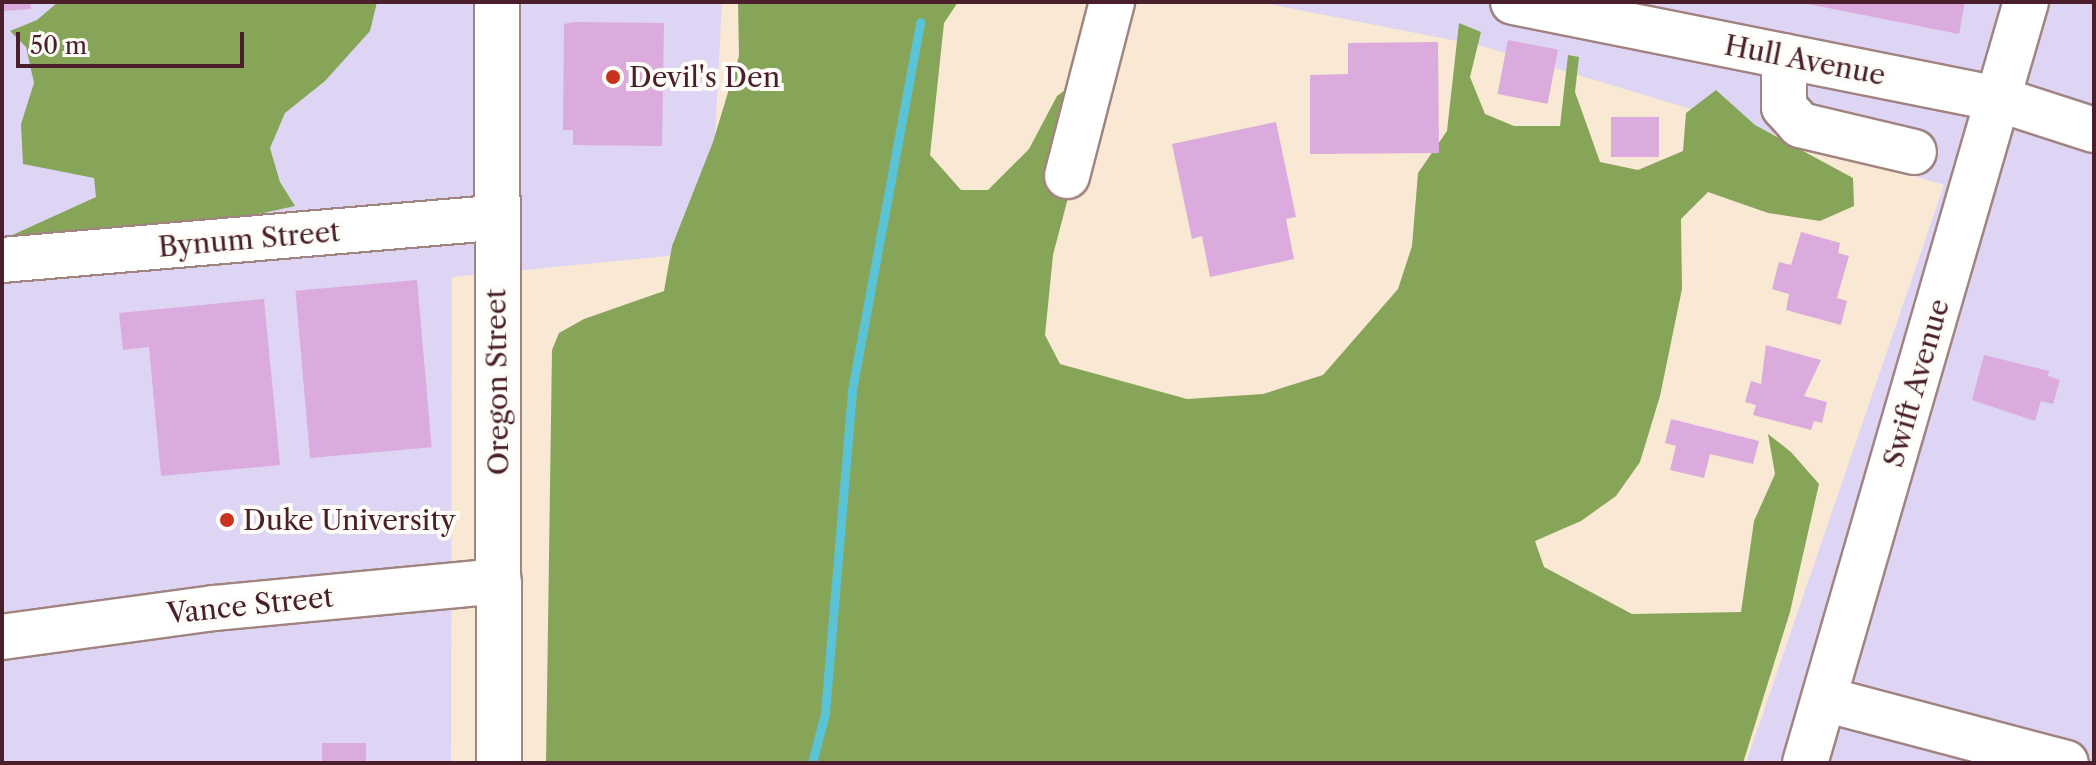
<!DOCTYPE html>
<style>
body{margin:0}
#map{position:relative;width:2096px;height:765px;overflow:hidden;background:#f8e8d4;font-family:"Libre Caslon Text",serif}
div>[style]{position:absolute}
.built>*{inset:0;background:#ded5f5}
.forest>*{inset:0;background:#86a559}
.stream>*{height:9px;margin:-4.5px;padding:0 4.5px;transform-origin:4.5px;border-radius:4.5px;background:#5ac3d6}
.building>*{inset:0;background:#daabdc;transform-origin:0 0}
.roads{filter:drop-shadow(2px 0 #a18480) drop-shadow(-2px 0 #a18480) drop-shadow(0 2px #a18480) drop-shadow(0 -2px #a18480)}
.minor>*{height:44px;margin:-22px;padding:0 22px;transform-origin:22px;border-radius:22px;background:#fff}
.dots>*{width:22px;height:22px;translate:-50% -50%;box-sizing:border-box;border:4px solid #fdfcf7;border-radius:50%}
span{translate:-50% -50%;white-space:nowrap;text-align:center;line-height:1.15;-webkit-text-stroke:8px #fdfcf7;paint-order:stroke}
.street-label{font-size:28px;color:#4a1f2b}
.poi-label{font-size:28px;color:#4a1f2b}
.left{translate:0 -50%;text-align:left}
.frame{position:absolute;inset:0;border:4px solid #4a1f2b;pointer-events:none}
.scale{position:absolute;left:16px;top:32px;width:228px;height:36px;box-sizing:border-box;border:4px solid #4a1f2b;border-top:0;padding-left:10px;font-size:24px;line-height:28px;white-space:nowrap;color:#4a1f2b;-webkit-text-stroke:6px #fdfcf7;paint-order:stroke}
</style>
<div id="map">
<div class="built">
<i style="clip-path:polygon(2px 2px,722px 2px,709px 252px,452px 277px,451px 763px,2px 763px)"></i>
<i style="clip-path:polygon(1259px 2px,2094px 2px,2094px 763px,1746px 763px,1944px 185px,1482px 46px)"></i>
</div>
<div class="forest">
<i style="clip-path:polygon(58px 2px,377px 2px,370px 31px,325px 81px,285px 113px,270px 148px,280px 182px,295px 206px,157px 236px,29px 242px,8px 237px,96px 197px,94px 178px,23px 164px,21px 124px,34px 83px,26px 47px,10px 31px,37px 20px)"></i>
<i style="clip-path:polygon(738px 2px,958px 2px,944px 23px,930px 155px,961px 190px,988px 190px,1029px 149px,1057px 96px,1080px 79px,1095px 95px,1053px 255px,1045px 335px,1060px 364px,1187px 399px,1263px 394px,1323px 375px,1398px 289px,1412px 246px,1418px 173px,1447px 131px,1459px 23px,1481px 32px,1470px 77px,1485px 114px,1514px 126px,1560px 126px,1568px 55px,1579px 57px,1575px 92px,1600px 162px,1638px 170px,1683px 151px,1686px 113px,1716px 90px,1755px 125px,1853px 178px,1854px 206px,1820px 221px,1768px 213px,1708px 192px,1681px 219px,1682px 289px,1660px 396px,1640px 462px,1616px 496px,1581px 521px,1535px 541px,1544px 567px,1632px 614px,1741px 612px,1754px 521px,1775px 474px,1768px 434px,1791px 452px,1819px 484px,1790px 612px,1743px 763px,546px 763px,552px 350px,559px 333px,584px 319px,664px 291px,672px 246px,713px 142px,739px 56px)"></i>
</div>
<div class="stream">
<i style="left:812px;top:763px;width:52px;rotate:-75.4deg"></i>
<i style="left:825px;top:713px;width:324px;rotate:-85.2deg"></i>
<i style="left:852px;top:390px;width:374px;rotate:-79.5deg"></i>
</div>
<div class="building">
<i style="clip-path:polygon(2px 2px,30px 2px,31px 9px,2px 11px)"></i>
<i style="clip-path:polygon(1798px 2px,1965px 2px,1959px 34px)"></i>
<i style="clip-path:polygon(574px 22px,664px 23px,662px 146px,573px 145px,573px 130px,563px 130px,564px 24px)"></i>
<i style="left:1508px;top:40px;width:51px;height:55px;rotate:11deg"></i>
<i style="clip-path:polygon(1438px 42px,1439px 153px,1310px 154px,1310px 75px,1348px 74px,1348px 43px)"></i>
<i style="left:1611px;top:117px;width:48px;height:40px"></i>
<i style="clip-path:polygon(1276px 122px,1296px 217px,1286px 219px,1294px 259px,1210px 277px,1202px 236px,1192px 239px,1172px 144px)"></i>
<i style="clip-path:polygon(1801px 232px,1840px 243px,1838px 253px,1849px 256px,1837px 298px,1847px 301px,1841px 325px,1786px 310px,1789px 294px,1772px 289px,1779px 262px,1791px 265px)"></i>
<i style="left:417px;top:280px;width:168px;height:122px;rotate:85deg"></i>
<i style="clip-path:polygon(264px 299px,280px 465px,161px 476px,149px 347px,123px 350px,119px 313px)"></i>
<i style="clip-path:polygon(1766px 345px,1821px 360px,1804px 396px,1827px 402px,1822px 423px,1814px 421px,1811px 430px,1753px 415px,1756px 405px,1745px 402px,1751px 381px,1761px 384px)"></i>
<i style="clip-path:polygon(1984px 355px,2049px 371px,2048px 376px,2060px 380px,2053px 404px,2041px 401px,2035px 421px,1972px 400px)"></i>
<i style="clip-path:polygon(1671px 419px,1759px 441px,1753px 464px,1710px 454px,1704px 478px,1670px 470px,1676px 446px,1665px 443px)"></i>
<i style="left:322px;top:743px;width:44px;height:20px"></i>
</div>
<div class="roads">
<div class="minor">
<i style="left:497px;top:2px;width:761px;rotate:89.85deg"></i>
<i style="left:1513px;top:2px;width:495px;rotate:11.3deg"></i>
<i style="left:1998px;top:99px;width:101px;rotate:17.9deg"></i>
<i style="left:1784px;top:56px;width:51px;rotate:90deg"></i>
<i style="left:1784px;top:107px;width:24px;rotate:48deg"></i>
<i style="left:1800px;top:125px;width:117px;rotate:13.3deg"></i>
<i style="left:1067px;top:176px;width:180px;rotate:-75.5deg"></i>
<i style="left:2px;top:260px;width:495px;rotate:-4.9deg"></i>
<i style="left:2px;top:637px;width:214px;rotate:-7.8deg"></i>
<i style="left:214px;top:608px;width:286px;rotate:-5.4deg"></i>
<i style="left:1824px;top:699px;width:250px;rotate:14.8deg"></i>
<i style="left:1805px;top:763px;width:792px;rotate:-73.81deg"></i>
</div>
</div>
<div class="dots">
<i style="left:613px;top:77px;background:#c8321e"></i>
<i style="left:227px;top:520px;background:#c8321e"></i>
</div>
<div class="street-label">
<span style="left:1805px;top:60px;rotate:11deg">Hull Avenue</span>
<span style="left:249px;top:239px;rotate:-5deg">Bynum Street</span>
<span style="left:497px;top:382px;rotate:-91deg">Oregon Street</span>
<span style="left:1916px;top:383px;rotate:-74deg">Swift Avenue</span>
<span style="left:250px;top:605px;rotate:-6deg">Vance Street</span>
</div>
<div class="poi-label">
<span class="left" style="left:629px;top:77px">Devil's Den</span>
<span class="left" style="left:243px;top:520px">Duke University</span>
</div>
<div class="frame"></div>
<div class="scale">50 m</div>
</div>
